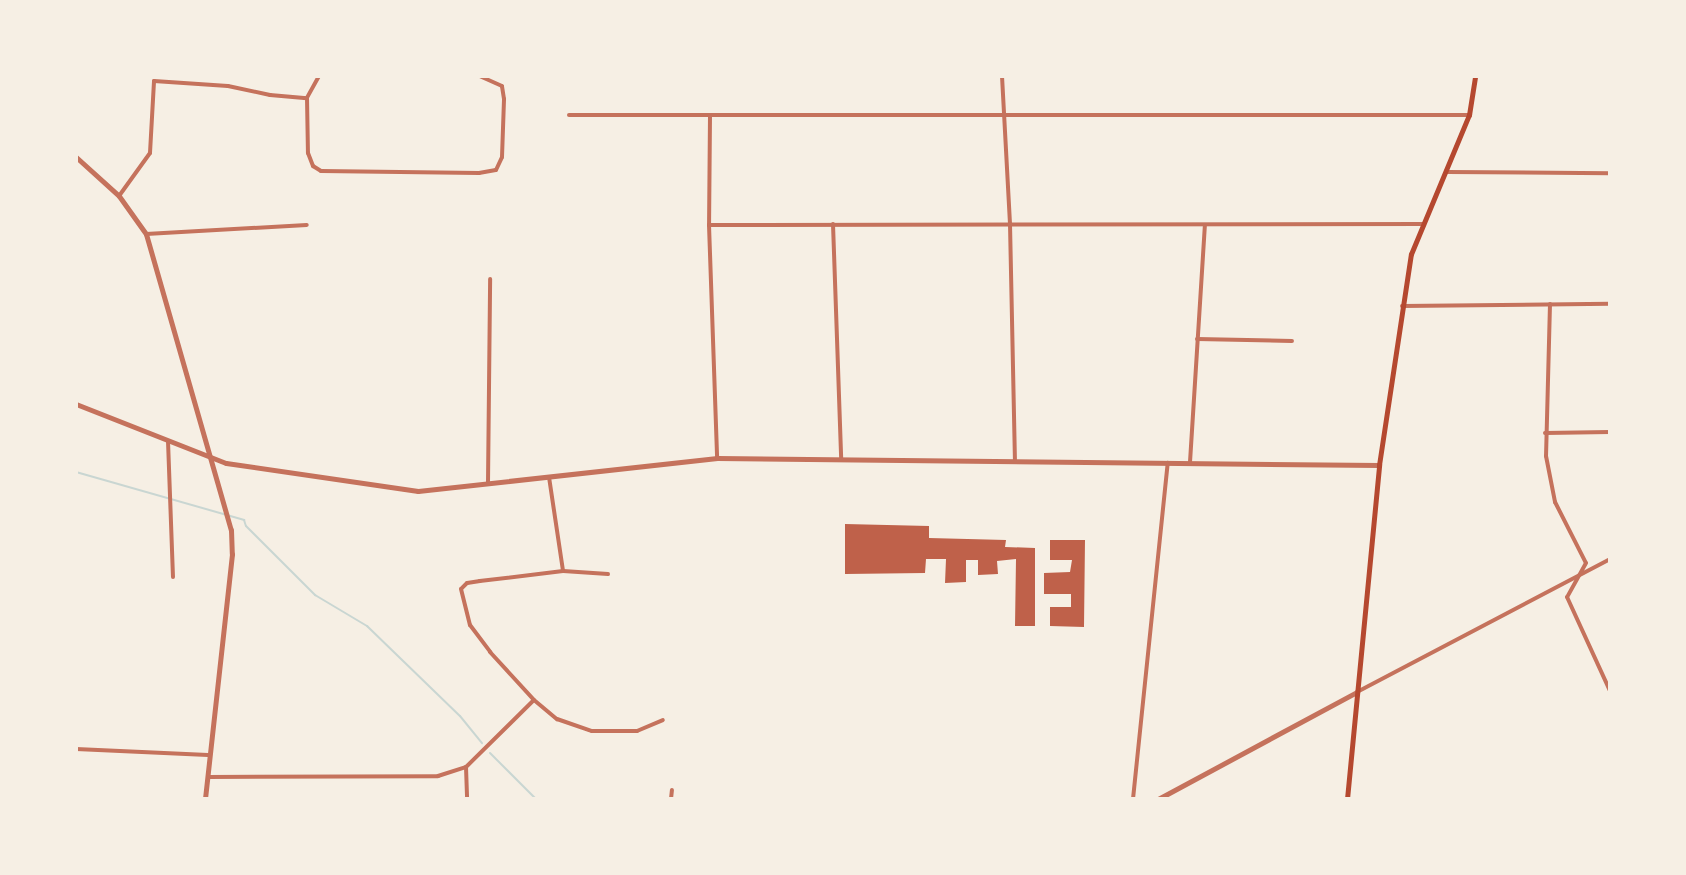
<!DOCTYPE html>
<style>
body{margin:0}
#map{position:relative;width:1686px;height:875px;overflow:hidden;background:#f6efe4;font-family:Bitter,serif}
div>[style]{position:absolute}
.stream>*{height:2px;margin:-1px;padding:0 1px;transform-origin:1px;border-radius:1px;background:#c9d6d2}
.building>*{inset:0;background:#bf614a}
.minor>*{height:4px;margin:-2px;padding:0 2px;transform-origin:2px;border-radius:2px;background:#c5725c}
.tertiary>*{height:5px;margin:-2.5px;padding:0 2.5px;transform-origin:2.5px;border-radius:2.5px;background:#c5725c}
.secondary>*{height:5px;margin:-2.5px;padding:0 2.5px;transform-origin:2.5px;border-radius:2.5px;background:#b5482f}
span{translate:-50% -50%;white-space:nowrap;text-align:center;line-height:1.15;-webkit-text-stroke:8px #f6efe4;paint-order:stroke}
.frame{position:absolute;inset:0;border:78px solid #f6efe4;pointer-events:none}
</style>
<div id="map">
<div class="stream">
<i style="left:76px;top:472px;width:175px;rotate:15.9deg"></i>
<i style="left:244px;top:520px;width:6px;rotate:72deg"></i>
<i style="left:246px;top:526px;width:98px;rotate:45deg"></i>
<i style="left:315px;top:595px;width:61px;rotate:30.8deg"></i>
<i style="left:367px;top:626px;width:129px;rotate:44.1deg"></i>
<i style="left:460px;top:716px;width:35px;rotate:51deg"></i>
<i style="left:490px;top:753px;width:65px;rotate:45deg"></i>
</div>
<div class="building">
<i style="clip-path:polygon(845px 524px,929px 526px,929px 538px,1006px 540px,1005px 547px,1035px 548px,1035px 626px,1015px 626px,1016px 559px,997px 561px,998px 574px,978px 575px,978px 560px,966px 560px,966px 582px,945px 583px,946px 559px,926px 559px,925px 573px,845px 574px)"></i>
<i style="clip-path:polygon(1050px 540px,1085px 540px,1084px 627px,1050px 626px,1050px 607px,1071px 607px,1071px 594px,1044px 594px,1044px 573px,1070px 572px,1072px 560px,1050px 560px)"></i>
</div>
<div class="minor">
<i style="left:319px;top:76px;width:25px;rotate:119deg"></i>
<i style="left:307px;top:98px;width:55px;rotate:89deg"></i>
<i style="left:308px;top:153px;width:14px;rotate:69deg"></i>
<i style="left:313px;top:166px;width:9px;rotate:32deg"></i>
<i style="left:321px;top:171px;width:158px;rotate:0.7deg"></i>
<i style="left:479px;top:173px;width:17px;rotate:-10deg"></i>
<i style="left:496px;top:170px;width:14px;rotate:-65deg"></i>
<i style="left:502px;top:157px;width:58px;rotate:-88deg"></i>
<i style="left:504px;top:99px;width:13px;rotate:-99deg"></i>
<i style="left:502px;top:86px;width:24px;rotate:-156deg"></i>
<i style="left:1002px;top:76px;width:148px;rotate:86.9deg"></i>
<i style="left:1010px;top:224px;width:237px;rotate:88.8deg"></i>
<i style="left:569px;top:115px;width:900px"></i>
<i style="left:710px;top:116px;width:109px;rotate:90.5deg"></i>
<i style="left:709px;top:225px;width:232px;rotate:88deg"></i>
<i style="left:1448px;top:172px;width:162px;rotate:0.4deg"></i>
<i style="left:119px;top:196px;width:53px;rotate:-54.2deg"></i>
<i style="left:150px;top:153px;width:72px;rotate:-86.8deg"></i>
<i style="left:154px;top:81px;width:74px;rotate:3.9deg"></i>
<i style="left:228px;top:86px;width:43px;rotate:12.1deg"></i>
<i style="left:270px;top:95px;width:37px;rotate:5deg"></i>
<i style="left:833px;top:224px;width:234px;rotate:88deg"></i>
<i style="left:709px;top:225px;width:714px;rotate:-0.08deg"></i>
<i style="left:146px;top:234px;width:161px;rotate:-3.2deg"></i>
<i style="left:1550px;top:304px;width:152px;rotate:91.5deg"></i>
<i style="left:1546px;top:456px;width:47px;rotate:78.9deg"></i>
<i style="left:1555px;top:502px;width:68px;rotate:63.1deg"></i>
<i style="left:1586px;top:563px;width:39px;rotate:119deg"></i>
<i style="left:1567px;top:597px;width:103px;rotate:65.4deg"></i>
<i style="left:1402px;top:306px;width:208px;rotate:-0.6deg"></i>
<i style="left:1197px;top:339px;width:95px;rotate:1.2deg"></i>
<i style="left:1545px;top:433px;width:65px;rotate:-0.9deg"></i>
<i style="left:168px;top:441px;width:136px;rotate:87.9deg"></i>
<i style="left:1190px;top:462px;width:236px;rotate:-86.4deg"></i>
<i style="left:549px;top:477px;width:95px;rotate:81.5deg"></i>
<i style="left:488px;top:483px;width:204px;rotate:-89.4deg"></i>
<i style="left:608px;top:574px;width:45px;rotate:-176.2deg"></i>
<i style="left:563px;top:571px;width:84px;rotate:173.1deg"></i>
<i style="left:480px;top:581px;width:13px;rotate:171deg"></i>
<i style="left:467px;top:583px;width:8px;rotate:135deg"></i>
<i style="left:461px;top:589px;width:37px;rotate:76deg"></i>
<i style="left:470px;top:625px;width:34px;rotate:53deg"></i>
<i style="left:490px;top:652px;width:65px;rotate:47.5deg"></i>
<i style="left:534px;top:700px;width:30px;rotate:40deg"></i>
<i style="left:557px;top:719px;width:37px;rotate:19deg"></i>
<i style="left:592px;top:731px;width:45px"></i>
<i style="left:637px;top:731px;width:28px;rotate:-23deg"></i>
<i style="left:1357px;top:692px;width:286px;rotate:-27.7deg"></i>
<i style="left:76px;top:749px;width:132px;rotate:2.6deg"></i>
<i style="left:466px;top:767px;width:32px;rotate:88deg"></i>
<i style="left:208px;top:777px;width:230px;rotate:-0.2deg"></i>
<i style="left:438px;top:776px;width:29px;rotate:-18deg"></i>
<i style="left:466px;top:767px;width:95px;rotate:-44.6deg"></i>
<i style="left:671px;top:799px;width:9px;rotate:-84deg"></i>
<i style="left:1133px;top:799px;width:338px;rotate:-84.1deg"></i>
</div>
<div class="tertiary">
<i style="left:76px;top:157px;width:58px;rotate:42.2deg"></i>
<i style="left:119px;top:196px;width:47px;rotate:54.6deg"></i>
<i style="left:146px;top:234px;width:308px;rotate:74deg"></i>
<i style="left:231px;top:530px;width:24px;rotate:88deg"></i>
<i style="left:232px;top:554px;width:246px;rotate:96.3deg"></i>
<i style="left:76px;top:404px;width:161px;rotate:21.5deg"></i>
<i style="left:226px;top:463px;width:194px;rotate:8.3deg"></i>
<i style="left:418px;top:491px;width:301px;rotate:-6.3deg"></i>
<i style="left:717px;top:458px;width:662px;rotate:0.61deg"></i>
<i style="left:1158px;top:799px;width:226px;rotate:-28.3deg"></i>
</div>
<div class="secondary">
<i style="left:1347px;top:799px;width:336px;rotate:-84.5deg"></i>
<i style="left:1379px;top:465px;width:213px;rotate:-81.4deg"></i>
<i style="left:1411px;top:254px;width:151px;rotate:-67.4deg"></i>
<i style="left:1469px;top:115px;width:39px;rotate:-81deg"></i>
</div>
<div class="frame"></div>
</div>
